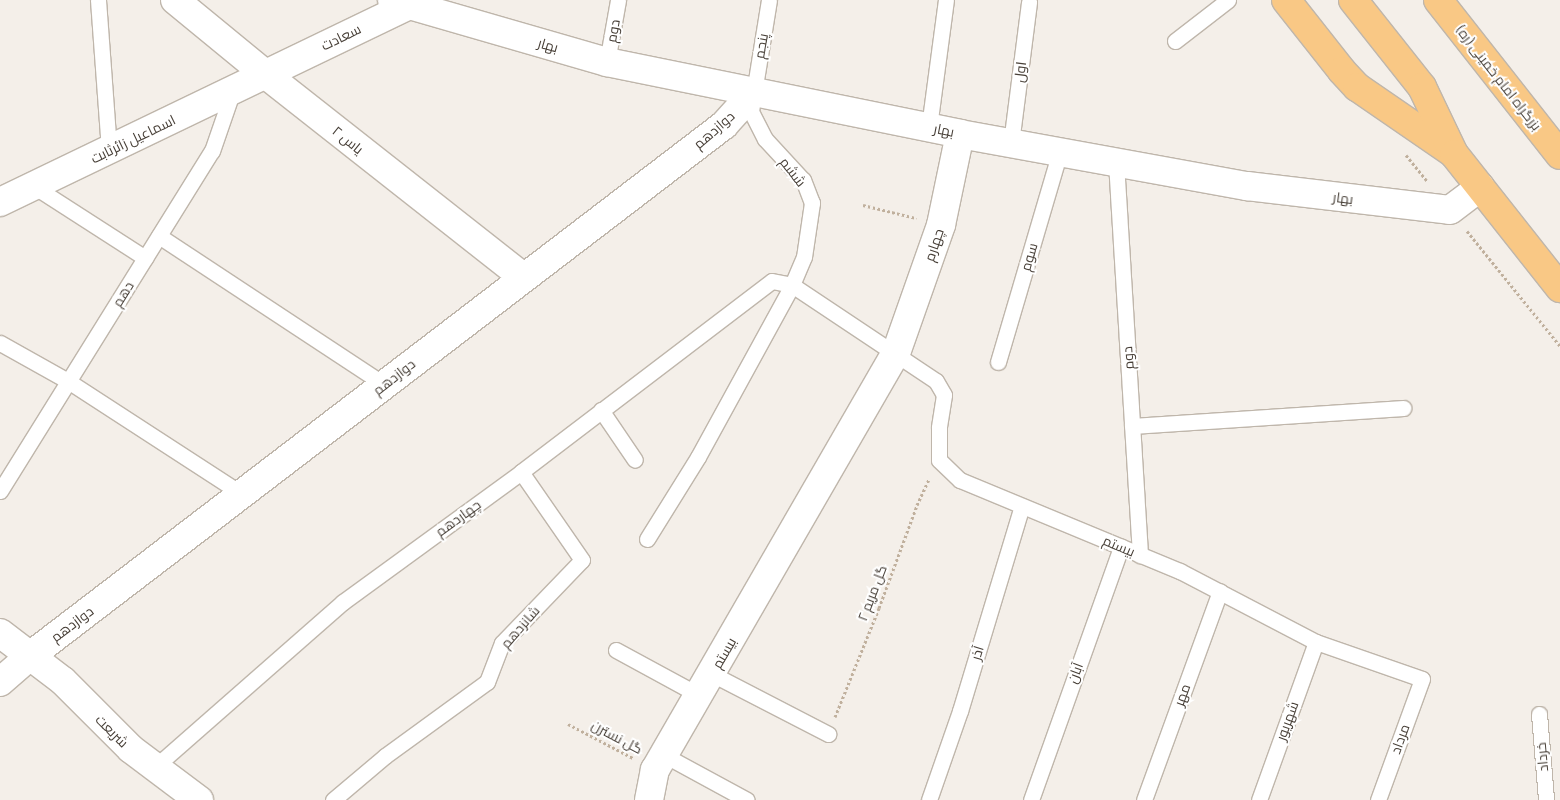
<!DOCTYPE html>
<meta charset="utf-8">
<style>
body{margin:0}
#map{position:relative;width:1560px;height:800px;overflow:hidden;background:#f4efe9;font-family:Barlow,Cairo,sans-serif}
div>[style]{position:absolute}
.path>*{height:3px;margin-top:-1.5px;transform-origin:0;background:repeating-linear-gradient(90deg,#c0b09d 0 2.5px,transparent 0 5px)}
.roads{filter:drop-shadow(1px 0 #bfb6ab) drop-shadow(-1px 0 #bfb6ab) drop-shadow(0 1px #bfb6ab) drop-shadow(0 -1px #bfb6ab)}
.service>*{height:15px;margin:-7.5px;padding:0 7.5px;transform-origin:7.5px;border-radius:7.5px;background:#fff}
.minor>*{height:28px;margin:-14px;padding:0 14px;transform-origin:14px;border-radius:14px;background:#fff}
.trunk>*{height:28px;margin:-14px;padding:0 14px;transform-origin:14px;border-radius:14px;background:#f9c885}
span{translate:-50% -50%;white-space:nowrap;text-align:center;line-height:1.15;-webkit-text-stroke:4px #fff;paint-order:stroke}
.street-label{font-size:14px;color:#473f37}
</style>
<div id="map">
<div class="path">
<i style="left:1406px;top:155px;width:33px;rotate:51deg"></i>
<i style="left:863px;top:205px;width:55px;rotate:13.8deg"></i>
<i style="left:1467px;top:231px;width:148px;rotate:51deg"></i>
<i style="left:835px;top:717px;width:118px;rotate:-68deg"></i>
<i style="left:879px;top:608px;width:110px;rotate:-69.7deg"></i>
<i style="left:917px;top:505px;width:29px;rotate:-65deg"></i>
<i style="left:568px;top:724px;width:73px;rotate:27.6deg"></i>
</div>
<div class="roads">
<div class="service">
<i style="left:98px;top:0;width:151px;rotate:85.8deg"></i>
<i style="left:1175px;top:41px;width:67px;rotate:-37.7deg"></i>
<i style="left:607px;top:62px;width:63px;rotate:-79.9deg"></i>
<i style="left:929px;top:127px;width:128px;rotate:-82.4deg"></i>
<i style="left:1011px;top:143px;width:142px;rotate:-82.7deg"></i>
<i style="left:1116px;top:162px;width:394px;rotate:86.5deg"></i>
<i style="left:35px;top:187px;width:131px;rotate:32.8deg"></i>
<i style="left:159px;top:236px;width:271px;rotate:33.4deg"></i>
<i style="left:0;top:343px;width:78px;rotate:29.2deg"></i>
<i style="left:68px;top:381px;width:207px;rotate:33deg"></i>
<i style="left:998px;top:362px;width:219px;rotate:-73.6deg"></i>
<i style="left:601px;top:410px;width:60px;rotate:55.8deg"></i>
<i style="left:1132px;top:426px;width:272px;rotate:-3.8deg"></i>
<i style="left:0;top:491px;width:401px;rotate:-58.1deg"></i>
<i style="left:212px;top:151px;width:65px;rotate:-71deg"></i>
<i style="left:647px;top:539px;width:97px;rotate:-58.1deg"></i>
<i style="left:698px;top:457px;width:196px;rotate:-61.3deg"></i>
<i style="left:792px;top:285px;width:30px;rotate:-67deg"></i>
<i style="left:804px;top:257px;width:55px;rotate:-81.6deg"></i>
<i style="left:812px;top:203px;width:25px;rotate:-111deg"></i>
<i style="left:803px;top:180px;width:56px;rotate:-132.8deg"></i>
<i style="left:765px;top:139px;width:31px;rotate:-117deg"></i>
<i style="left:751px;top:111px;width:112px;rotate:-80.8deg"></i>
<i style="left:616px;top:650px;width:94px;rotate:28.5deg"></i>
<i style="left:712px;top:674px;width:131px;rotate:27.3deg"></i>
<i style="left:1539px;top:714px;width:86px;rotate:85.3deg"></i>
<i style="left:664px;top:755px;width:94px;rotate:28.5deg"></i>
<i style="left:155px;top:767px;width:250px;rotate:-41.3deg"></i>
<i style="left:343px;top:602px;width:220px;rotate:-36.1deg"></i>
<i style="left:521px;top:472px;width:315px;rotate:-37.3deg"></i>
<i style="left:772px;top:281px;width:20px;rotate:11deg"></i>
<i style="left:792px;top:285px;width:173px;rotate:33.7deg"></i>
<i style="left:936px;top:381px;width:16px;rotate:60deg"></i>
<i style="left:944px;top:395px;width:33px;rotate:99deg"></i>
<i style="left:939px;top:428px;width:32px;rotate:90deg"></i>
<i style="left:939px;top:460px;width:29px;rotate:44deg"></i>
<i style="left:960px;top:480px;width:238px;rotate:22.5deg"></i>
<i style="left:1180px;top:571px;width:153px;rotate:27.6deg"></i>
<i style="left:1316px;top:642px;width:112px;rotate:19.2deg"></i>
<i style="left:1422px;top:679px;width:129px;rotate:110deg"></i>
<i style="left:333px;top:800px;width:68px;rotate:-40.2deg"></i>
<i style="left:385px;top:756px;width:126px;rotate:-36deg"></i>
<i style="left:487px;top:682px;width:42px;rotate:-69deg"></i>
<i style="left:502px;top:643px;width:115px;rotate:-46.1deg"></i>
<i style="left:582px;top:560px;width:107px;rotate:-124.7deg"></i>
<i style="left:929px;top:800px;width:94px;rotate:-70.8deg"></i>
<i style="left:960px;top:711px;width:214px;rotate:-73.2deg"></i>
<i style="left:1031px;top:800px;width:269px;rotate:-70.4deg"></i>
<i style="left:1144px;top:800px;width:222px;rotate:-70deg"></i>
<i style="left:1259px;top:800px;width:168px;rotate:-70.2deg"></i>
</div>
<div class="minor">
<i style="left:175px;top:0;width:117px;rotate:39.4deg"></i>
<i style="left:265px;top:74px;width:328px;rotate:38.2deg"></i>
<i style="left:392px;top:0;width:224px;rotate:16.1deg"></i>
<i style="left:607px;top:62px;width:360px;rotate:11.5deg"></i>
<i style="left:960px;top:134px;width:292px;rotate:10.3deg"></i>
<i style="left:1247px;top:186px;width:204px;rotate:6.7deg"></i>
<i style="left:1450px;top:210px;width:38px;rotate:-37deg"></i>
<i style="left:0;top:202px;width:463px;rotate:-25.7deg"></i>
<i style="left:0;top:633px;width:79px;rotate:37.3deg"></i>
<i style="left:63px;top:681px;width:96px;rotate:45deg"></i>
<i style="left:131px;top:749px;width:85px;rotate:36.9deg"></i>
<i style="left:0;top:682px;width:40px;rotate:-41deg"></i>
<i style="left:30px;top:656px;width:874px;rotate:-37.42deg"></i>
<i style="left:724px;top:125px;width:43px;rotate:-47.8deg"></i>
<i style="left:649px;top:800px;width:31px;rotate:-79deg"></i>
<i style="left:655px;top:770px;width:482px;rotate:-60deg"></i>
<i style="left:896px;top:353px;width:136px;rotate:-70.6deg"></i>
<i style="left:941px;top:225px;width:93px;rotate:-78.2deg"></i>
</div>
<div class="trunk">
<i style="left:1286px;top:0;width:90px;rotate:51.7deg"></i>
<i style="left:1342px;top:71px;width:22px;rotate:47deg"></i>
<i style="left:1357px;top:87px;width:116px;rotate:34.5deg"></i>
<i style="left:1353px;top:0;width:111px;rotate:51.6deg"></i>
<i style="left:1422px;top:87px;width:74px;rotate:64.5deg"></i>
<i style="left:1454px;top:154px;width:171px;rotate:51.7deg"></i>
<i style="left:1438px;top:0;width:197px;rotate:51.8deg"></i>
</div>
</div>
<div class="street-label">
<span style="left:613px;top:31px;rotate:-80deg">دوم</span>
<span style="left:341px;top:37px;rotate:-26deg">سعادت</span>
<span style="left:548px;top:45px;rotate:16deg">بهار</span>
<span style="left:761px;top:46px;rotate:-80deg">پنجم</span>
<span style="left:1020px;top:72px;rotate:-83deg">اول</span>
<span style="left:1499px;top:78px;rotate:52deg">بزرگراه امام خمینی (ره)</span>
<span style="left:714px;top:130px;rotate:-41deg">دوازدهم</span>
<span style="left:944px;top:130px;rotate:11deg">بهار</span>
<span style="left:133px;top:139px;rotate:-26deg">اسماعیل زائرثابت</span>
<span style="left:348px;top:140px;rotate:39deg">یاس ۲</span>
<span style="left:793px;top:172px;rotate:52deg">ششم</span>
<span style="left:1343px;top:198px;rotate:7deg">بهار</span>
<span style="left:934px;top:245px;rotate:-71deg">چهارم</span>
<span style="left:1029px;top:257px;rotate:-74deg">سوم</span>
<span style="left:123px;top:294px;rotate:-58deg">دهم</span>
<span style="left:1128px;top:358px;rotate:-94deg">دوم</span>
<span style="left:394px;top:377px;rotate:-38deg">دوازدهم</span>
<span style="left:458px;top:518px;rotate:-36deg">چهاردهم</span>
<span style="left:1119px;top:546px;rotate:23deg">بیستم</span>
<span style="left:872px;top:593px;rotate:-69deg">گل مریم ۲</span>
<span style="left:72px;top:624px;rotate:-37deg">دوازدهم</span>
<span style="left:520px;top:627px;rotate:-49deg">شانزدهم</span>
<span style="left:724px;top:653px;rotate:-60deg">بیستم</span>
<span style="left:977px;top:653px;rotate:-73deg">آذر</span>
<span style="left:1075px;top:673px;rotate:-70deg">آبان</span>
<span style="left:1182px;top:695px;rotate:-70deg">مهر</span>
<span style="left:1287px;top:721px;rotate:-70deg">شهریور</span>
<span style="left:112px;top:731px;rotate:45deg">شریعت</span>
<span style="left:617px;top:737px;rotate:28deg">گل نسترن</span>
<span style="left:1400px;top:739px;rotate:-70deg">مرداد</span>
<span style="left:1542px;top:757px;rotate:-95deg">خرداد</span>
</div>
</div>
